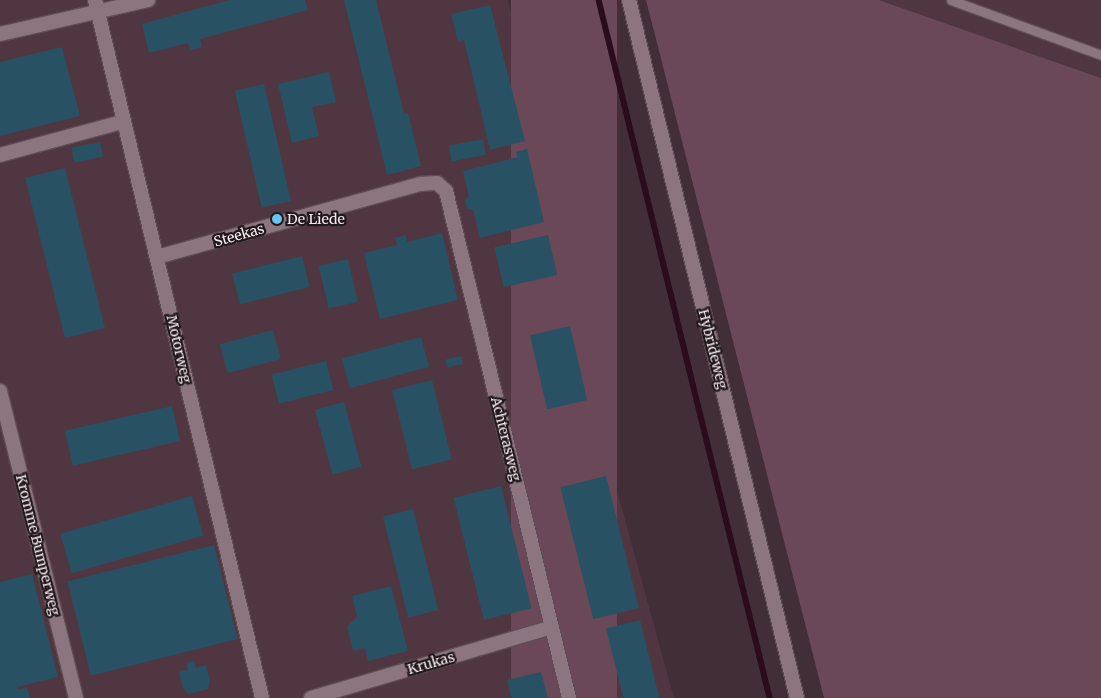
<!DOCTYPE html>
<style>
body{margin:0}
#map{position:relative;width:1101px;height:698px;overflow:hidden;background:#412e36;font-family:Merriweather,serif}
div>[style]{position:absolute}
.built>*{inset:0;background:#503641}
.green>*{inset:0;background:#6a4857;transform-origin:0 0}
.stream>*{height:5.5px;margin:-2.75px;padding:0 2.75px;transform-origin:2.75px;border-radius:2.75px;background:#2a0c1b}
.building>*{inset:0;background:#285164;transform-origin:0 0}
.roads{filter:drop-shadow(1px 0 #5e4d55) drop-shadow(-1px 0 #5e4d55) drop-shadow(0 1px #5e4d55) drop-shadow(0 -1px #5e4d55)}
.service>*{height:9px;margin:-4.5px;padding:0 4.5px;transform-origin:4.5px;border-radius:4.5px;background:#8c757f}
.minor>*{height:14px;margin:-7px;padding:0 7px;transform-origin:7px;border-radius:7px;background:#8c757f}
.dots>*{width:14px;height:14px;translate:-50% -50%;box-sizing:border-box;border:2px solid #22191d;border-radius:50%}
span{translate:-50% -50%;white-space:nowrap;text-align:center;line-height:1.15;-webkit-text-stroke:4.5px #22191d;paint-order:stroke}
.poi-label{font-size:14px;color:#f8ebf0}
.left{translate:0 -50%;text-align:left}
.street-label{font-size:14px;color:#f8ebf0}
</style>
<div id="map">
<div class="built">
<i style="clip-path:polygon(0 0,508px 0,591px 396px,674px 698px,0 698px)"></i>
<i style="clip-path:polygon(879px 0,1101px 0,1101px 78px)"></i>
</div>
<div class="green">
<i style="left:511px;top:0;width:106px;height:717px"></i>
<i style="clip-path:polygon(646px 0,879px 0,1101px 78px,1101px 698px,824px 698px)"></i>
</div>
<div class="stream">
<i style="left:599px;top:0;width:719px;rotate:76.23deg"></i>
</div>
<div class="building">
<i style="clip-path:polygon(229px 0,305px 0,308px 10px,200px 39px,202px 47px,190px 50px,188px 43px,149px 53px,142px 24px)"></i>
<i style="clip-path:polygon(344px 0,376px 0,404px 114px,408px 113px,421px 166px,387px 175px)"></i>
<i style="clip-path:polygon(490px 5px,525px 141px,490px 150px,464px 40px,458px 41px,451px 14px)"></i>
<i style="clip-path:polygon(62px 47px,80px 116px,0 136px,0 62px)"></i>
<i style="clip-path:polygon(329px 72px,336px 102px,312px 107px,319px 136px,292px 143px,278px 84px)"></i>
<i style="left:264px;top:84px;width:120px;height:30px;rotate:77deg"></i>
<i style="left:483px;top:139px;width:16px;height:35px;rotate:79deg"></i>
<i style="left:100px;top:142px;width:15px;height:29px;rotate:79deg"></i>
<i style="clip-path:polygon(527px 149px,544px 222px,480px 238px,473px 210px,467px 209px,465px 200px,469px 196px,463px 171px,518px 157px,516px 152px)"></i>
<i style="left:65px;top:168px;width:165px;height:41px;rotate:76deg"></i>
<i style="clip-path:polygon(442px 233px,458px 300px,380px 319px,364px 253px,397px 245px,395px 238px,406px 235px,407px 242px)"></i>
<i style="left:548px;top:235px;width:41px;height:55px;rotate:77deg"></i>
<i style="left:302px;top:256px;width:32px;height:72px;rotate:76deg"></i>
<i style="left:348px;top:259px;width:44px;height:30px;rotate:77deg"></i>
<i style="left:570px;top:326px;width:76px;height:41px;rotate:77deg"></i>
<i style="left:273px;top:330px;width:30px;height:55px;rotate:75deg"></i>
<i style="left:421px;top:337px;width:31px;height:82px;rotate:75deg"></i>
<i style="left:461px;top:356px;width:8px;height:16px;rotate:76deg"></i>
<i style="left:326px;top:361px;width:30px;height:56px;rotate:76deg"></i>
<i style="left:432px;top:380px;width:82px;height:41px;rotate:76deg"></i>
<i style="left:344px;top:402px;width:67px;height:30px;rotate:75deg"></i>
<i style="left:172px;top:406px;width:36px;height:110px;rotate:77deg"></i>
<i style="left:606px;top:476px;width:136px;height:47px;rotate:76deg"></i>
<i style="left:501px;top:486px;width:126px;height:49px;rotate:76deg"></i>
<i style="left:192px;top:496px;width:41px;height:137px;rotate:74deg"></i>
<i style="left:413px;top:509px;width:104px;height:31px;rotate:76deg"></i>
<i style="left:214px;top:545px;width:97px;height:151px;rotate:76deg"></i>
<i style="clip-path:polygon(32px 574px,58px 677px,17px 687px,18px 690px,27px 687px,30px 698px,0 698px,0 582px)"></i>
<i style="clip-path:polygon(391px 586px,408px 651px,368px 661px,365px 648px,353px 651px,347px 626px,357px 617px,352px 596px)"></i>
<i style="left:640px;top:620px;width:80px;height:35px;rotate:76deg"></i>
<i style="clip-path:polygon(194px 661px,196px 668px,206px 665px,210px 681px,208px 689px,189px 694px,183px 688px,179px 672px,188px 670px,186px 663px)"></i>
<i style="clip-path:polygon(541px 672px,548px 698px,511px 698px,507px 680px)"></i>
</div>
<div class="roads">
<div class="service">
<i style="left:951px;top:0;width:160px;rotate:20.1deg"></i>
</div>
<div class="minor">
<i style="left:95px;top:0;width:718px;rotate:76.54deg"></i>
<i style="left:629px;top:0;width:718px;rotate:76.47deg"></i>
<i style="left:0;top:34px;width:152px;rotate:-12.9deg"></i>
<i style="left:0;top:155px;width:126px;rotate:-15.1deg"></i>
<i style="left:157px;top:257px;width:274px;rotate:-15.5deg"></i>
<i style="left:421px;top:184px;width:16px;rotate:-4deg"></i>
<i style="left:437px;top:183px;width:12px;rotate:42deg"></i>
<i style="left:446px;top:191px;width:522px;rotate:76.36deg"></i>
<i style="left:0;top:391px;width:316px;rotate:76.1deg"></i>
<i style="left:311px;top:698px;width:251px;rotate:-16.4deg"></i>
</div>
</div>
<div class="dots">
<i style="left:277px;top:219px;background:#65c5ef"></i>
</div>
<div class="poi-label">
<span class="left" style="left:287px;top:219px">De Liede</span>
</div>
<div class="street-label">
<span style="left:239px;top:235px;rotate:-16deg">Steekas</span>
<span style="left:179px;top:349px;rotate:77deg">Motorweg</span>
<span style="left:713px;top:349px;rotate:76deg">Hybrideweg</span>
<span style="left:506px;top:439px;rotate:76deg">Achterasweg</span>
<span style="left:38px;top:545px;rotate:76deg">Kromme Bumperweg</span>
<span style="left:431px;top:663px;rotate:-16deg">Krukas</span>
</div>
</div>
